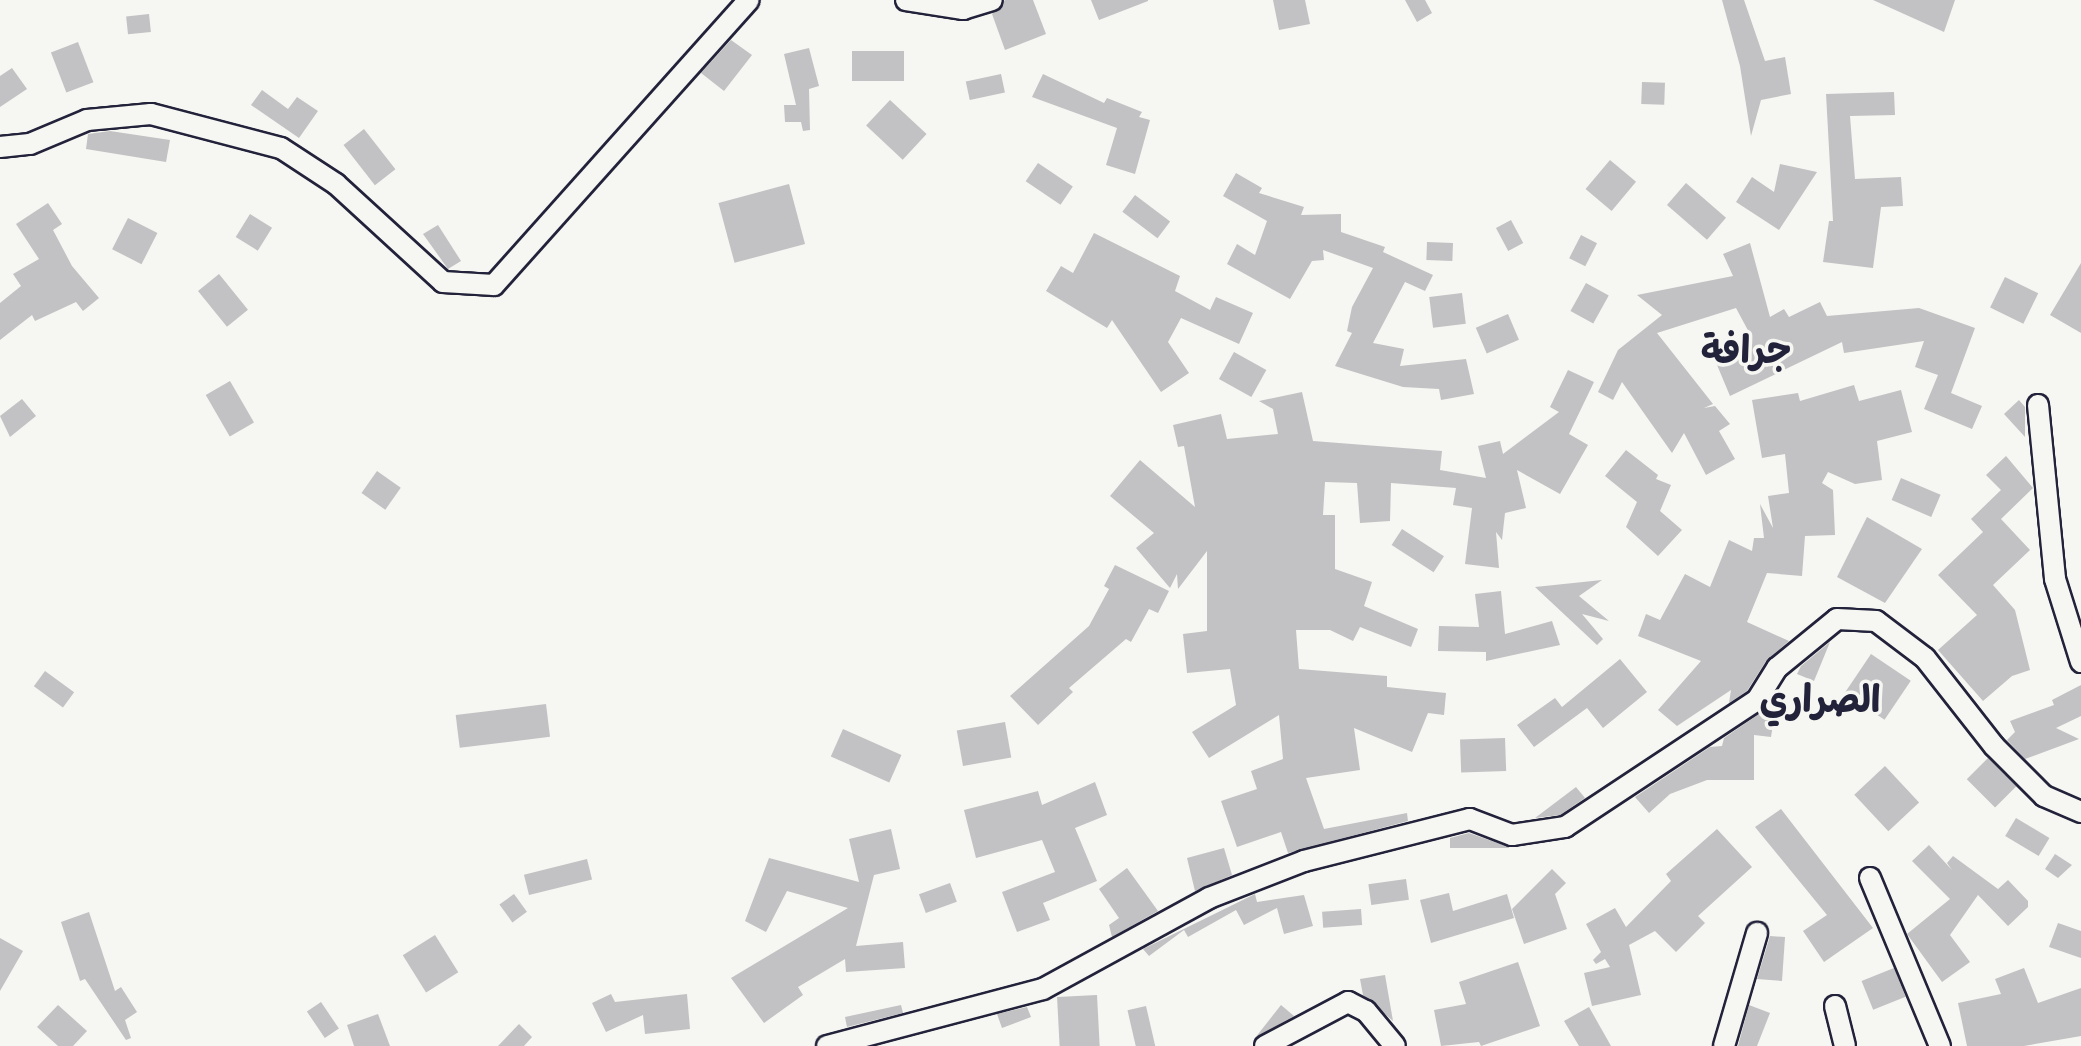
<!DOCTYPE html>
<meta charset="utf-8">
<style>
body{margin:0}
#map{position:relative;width:2081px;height:1046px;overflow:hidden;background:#f6f6f2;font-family:Sriracha,"Playpen Sans Arabic",sans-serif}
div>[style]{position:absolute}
.building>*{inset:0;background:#c2c2c4;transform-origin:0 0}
.roads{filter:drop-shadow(2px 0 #22223b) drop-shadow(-2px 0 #22223b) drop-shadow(0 2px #22223b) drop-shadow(0 -2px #22223b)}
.street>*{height:20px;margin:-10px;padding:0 10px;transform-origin:10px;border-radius:10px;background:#f6f6f2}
span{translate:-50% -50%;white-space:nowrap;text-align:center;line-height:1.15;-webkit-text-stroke:7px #f6f6f2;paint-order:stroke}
.district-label{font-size:38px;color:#22223b;font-weight:700}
</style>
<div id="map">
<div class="building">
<i style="clip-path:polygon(1005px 0,1033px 0,1046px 34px,1005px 50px,992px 14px)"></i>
<i style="clip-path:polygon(1091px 0,1148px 0,1148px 1px,1099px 20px)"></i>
<i style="clip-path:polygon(1273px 0,1305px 0,1310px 24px,1279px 30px)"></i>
<i style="clip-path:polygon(1405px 0,1425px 0,1432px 13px,1417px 22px)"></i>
<i style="clip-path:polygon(1722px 0,1744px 0,1765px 61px,1785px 57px,1791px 94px,1761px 100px,1751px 136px,1740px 66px)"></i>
<i style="clip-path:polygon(1873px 0,1955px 0,1944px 32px)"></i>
<i style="left:149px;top:14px;width:18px;height:23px;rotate:84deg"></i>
<i style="clip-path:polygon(731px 40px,752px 55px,724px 91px,701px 73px)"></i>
<i style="left:78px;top:42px;width:43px;height:29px;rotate:69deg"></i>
<i style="clip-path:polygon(809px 48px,819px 86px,809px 89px,810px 130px,803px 131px,801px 122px,785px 122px,784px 105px,796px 105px,784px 54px)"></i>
<i style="left:904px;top:51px;width:30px;height:52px;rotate:90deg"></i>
<i style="clip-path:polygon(12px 68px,27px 89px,0 107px,0 76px)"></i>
<i style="left:1001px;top:74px;width:19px;height:36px;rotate:78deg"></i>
<i style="clip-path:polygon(1043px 74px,1104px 103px,1107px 98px,1142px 112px,1139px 117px,1150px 120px,1135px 174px,1106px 165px,1117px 128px,1032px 97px)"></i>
<i style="left:1642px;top:82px;width:23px;height:22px;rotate:2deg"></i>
<i style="clip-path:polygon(262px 90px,288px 109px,297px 97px,318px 111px,299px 138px,251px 105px)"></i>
<i style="clip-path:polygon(1894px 92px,1895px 115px,1850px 116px,1855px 179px,1901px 177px,1903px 206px,1881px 207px,1873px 268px,1823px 262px,1829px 221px,1833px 221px,1826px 94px)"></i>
<i style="left:890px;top:100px;width:50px;height:35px;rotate:43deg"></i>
<i style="left:364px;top:129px;width:51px;height:26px;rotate:52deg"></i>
<i style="clip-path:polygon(110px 131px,170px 140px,166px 162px,86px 149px,88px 134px)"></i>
<i style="left:1610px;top:160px;width:34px;height:38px;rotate:40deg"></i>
<i style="left:1038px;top:163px;width:42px;height:22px;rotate:34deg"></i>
<i style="clip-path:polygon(1780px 164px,1817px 172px,1779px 230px,1736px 202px,1752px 177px,1774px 192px)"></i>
<i style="clip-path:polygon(1236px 173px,1262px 188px,1259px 193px,1304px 207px,1301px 215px,1341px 214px,1341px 232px,1385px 247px,1383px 252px,1433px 275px,1425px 291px,1405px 282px,1373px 343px,1404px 349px,1400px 366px,1466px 359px,1474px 394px,1441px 400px,1439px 389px,1403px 387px,1335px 366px,1352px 333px,1347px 331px,1352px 307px,1373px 268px,1323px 250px,1324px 260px,1312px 261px,1290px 299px,1227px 264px,1237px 244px,1255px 255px,1267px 221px,1223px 196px)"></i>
<i style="left:1686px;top:183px;width:53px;height:29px;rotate:41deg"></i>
<i style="left:789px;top:184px;width:62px;height:73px;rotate:75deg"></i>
<i style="left:1135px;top:195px;width:44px;height:21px;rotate:37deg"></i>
<i style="clip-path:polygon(48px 203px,62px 224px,53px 230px,72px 266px,99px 298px,83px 311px,76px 302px,35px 321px,32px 315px,0 340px,0 303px,21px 286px,13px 274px,39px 259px,16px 224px)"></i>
<i style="left:250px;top:214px;width:26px;height:27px;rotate:32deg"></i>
<i style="left:128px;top:218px;width:33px;height:35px;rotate:27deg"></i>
<i style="left:1511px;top:220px;width:26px;height:17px;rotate:62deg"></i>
<i style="clip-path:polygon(438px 225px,461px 261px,448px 269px,423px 234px)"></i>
<i style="clip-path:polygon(1094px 233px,1180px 276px,1175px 291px,1210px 310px,1216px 297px,1253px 313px,1239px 344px,1181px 318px,1168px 342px,1189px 373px,1161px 392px,1112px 320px,1107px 328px,1046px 291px,1061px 266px,1073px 273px)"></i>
<i style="left:1581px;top:235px;width:18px;height:26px;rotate:27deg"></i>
<i style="left:1427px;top:242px;width:26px;height:18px;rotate:2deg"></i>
<i style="clip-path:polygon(1750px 243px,1770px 317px,1784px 309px,1789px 317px,1820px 302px,1827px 316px,1919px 308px,1975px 328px,1951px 393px,1982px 406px,1972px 429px,1924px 409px,1938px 375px,1915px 367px,1924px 341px,1844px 353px,1842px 342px,1730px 396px,1712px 353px,1751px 336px,1736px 308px,1657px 333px,1713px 404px,1704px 408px,1715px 406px,1730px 424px,1719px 431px,1735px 459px,1706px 475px,1684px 433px,1672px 453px,1622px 382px,1613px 400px,1598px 392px,1618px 350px,1662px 315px,1637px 295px,1733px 276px,1723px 254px)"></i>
<i style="clip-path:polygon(2081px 263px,2081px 333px,2050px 315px)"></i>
<i style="left:219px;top:274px;width:46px;height:27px;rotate:51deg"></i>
<i style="left:2005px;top:277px;width:37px;height:34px;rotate:26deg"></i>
<i style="left:1586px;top:283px;width:26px;height:32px;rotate:29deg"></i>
<i style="left:1462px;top:293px;width:31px;height:33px;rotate:83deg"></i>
<i style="left:1508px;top:314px;width:28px;height:35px;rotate:67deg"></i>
<i style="left:1234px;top:352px;width:37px;height:31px;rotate:29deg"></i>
<i style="clip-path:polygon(1568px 370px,1594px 382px,1569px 434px,1588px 445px,1560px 494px,1517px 470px,1526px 508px,1505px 513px,1502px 540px,1496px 532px,1499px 568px,1465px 564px,1472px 508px,1453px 505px,1456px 488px,1391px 483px,1390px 521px,1360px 523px,1357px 483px,1325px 482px,1323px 515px,1335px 515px,1335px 569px,1372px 582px,1364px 606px,1418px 629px,1411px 647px,1360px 627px,1353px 641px,1330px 630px,1296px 630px,1299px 669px,1387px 676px,1387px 687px,1446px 693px,1444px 715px,1428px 713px,1412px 752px,1354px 728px,1360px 770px,1306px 778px,1324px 829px,1407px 813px,1408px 821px,1288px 853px,1281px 832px,1237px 847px,1221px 801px,1257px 789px,1251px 771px,1283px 759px,1279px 715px,1209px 758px,1192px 732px,1236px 705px,1230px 669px,1187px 673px,1183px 634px,1207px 631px,1207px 551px,1178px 589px,1177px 574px,1170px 588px,1136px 548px,1154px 533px,1110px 496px,1140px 460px,1195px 507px,1184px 446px,1178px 447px,1173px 425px,1221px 414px,1227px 439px,1278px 434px,1273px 409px,1259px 401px,1302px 392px,1313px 441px,1442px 451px,1440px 470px,1486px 478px,1478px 446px,1500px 441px,1503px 454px,1559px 412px,1550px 407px)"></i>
<i style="left:230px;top:381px;width:48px;height:28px;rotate:60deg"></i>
<i style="clip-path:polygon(1854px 385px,1859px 401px,1901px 390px,1912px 432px,1877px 441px,1882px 480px,1855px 484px,1828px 472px,1822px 483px,1833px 490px,1835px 535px,1805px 536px,1802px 576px,1767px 573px,1747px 622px,1789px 641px,1766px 661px,1747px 691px,1729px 703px,1731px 690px,1677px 726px,1658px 710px,1701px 661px,1638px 636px,1646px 614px,1660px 620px,1685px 574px,1710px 587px,1729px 540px,1752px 551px,1754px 538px,1764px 538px,1760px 504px,1773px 528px,1768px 496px,1789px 493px,1785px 454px,1762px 458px,1752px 400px,1798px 393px,1800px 401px)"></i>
<i style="clip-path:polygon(22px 399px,36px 416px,10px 437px,0 416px)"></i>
<i style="clip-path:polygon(2019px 400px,2025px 407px,2025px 437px,2004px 414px)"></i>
<i style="clip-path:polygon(1626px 450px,1658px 475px,1656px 479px,1671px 485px,1660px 511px,1682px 530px,1658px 556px,1626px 527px,1637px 502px,1605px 476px)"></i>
<i style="clip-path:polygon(2006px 456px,2033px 488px,2001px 519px,2030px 550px,1993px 585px,2015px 610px,2030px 670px,2012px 676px,1983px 701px,1938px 650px,1977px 615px,1938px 575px,1983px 532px,1971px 519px,2001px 490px,1986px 475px)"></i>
<i style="left:377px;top:471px;width:29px;height:27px;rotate:35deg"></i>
<i style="left:1901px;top:478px;width:43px;height:24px;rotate:23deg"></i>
<i style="clip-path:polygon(1867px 517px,1922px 549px,1885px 603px,1837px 577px)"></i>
<i style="left:1402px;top:529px;width:50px;height:19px;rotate:33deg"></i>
<i style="clip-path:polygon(1115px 565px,1169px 591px,1158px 613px,1149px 609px,1131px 642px,1126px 639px,1069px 688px,1073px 692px,1038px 725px,1010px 696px,1089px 626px,1109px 589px,1104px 586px)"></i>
<i style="clip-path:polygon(1602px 580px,1579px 596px,1609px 621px,1582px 614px,1603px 639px,1597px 645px,1535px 587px)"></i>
<i style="clip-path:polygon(1501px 591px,1505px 634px,1552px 621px,1560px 645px,1486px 661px,1486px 652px,1438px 651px,1439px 626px,1479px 627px,1475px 594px)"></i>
<i style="clip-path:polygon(1830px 642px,1814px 681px,1797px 674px,1801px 666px)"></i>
<i style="left:1871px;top:654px;width:48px;height:47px;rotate:34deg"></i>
<i style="clip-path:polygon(1620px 659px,1647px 692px,1603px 728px,1587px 708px,1534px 747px,1517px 725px,1555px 698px,1562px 707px)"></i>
<i style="left:45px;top:671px;width:36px;height:19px;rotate:36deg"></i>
<i style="clip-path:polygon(2081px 685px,2081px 716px,2056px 728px,2079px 739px,2025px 759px,2007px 740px,2015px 732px,2010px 721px,2054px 705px,2052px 700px)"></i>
<i style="clip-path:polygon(1778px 692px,1771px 737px,1754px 735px,1754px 780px,1707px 780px,1670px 794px,1649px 813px,1635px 797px,1710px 747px,1722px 746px,1724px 738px,1765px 710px)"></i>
<i style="left:546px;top:704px;width:33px;height:91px;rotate:83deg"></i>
<i style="left:1005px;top:722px;width:36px;height:49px;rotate:80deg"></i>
<i style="left:843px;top:729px;width:64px;height:30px;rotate:24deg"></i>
<i style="left:1505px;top:738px;width:33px;height:45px;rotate:88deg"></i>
<i style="left:1988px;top:758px;width:40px;height:30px;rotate:45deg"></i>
<i style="left:1885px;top:766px;width:50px;height:42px;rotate:47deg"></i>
<i style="clip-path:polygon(1095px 782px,1107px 815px,1075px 828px,1097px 881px,1043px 903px,1050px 920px,1017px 932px,1002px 892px,1055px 872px,1042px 840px,976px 858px,964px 810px,1038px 791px,1042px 805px)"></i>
<i style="clip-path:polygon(1576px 787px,1585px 798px,1560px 815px,1535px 818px)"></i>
<i style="clip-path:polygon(1781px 809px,1873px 928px,1824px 962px,1803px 931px,1827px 915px,1755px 827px)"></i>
<i style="left:2016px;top:818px;width:39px;height:21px;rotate:31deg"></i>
<i style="clip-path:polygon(891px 829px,900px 869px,874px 875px,856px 946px,903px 942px,905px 968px,846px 972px,845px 959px,798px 987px,803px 995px,764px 1023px,731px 978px,848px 908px,787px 891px,766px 932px,745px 921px,769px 858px,859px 882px,849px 839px)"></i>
<i style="clip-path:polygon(1717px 829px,1752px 867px,1698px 916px,1705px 923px,1676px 952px,1655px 931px,1629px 945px,1641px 995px,1592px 1006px,1584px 973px,1610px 967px,1605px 959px,1596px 964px,1593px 960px,1601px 952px,1586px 924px,1615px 908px,1626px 927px,1671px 881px,1666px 874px)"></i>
<i style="clip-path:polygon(1469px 833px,1509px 847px,1509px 848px,1450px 848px,1450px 838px)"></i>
<i style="clip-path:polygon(1929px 845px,1952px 870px,1947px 863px,1953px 856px,1998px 889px,2008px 880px,2028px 901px,2028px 907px,2008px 926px,1978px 895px,1950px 935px,1970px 962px,1942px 982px,1907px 934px,1950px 899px,1912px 861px)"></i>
<i style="clip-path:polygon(1224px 848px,1232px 875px,1195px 891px,1187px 858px)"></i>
<i style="clip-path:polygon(2055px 854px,2072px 865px,2058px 878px,2045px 869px)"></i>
<i style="left:587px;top:859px;width:21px;height:65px;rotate:76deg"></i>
<i style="clip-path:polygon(1127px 868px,1158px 911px,1112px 937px,1109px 925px,1119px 918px,1099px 889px)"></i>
<i style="clip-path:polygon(1552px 869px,1566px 883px,1555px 894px,1567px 929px,1524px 944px,1512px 909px)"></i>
<i style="left:1406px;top:879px;width:21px;height:38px;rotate:82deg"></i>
<i style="left:950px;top:883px;width:20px;height:33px;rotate:70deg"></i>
<i style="clip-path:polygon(1449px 893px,1453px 911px,1507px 894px,1514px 918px,1431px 943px,1420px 900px)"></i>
<i style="left:514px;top:894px;width:22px;height:18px;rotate:54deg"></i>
<i style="clip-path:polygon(1255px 894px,1257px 902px,1304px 895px,1313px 926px,1284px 934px,1277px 908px,1244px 925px,1236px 910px,1188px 937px,1184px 930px,1149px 956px,1143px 949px)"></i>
<i style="left:1361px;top:909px;width:16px;height:39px;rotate:86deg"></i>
<i style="clip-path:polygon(89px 912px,115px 991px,121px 987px,137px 1012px,125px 1020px,131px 1038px,126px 1040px,85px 979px,80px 981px,61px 922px)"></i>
<i style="clip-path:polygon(2058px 923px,2081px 931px,2081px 958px,2049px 947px)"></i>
<i style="left:435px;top:935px;width:44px;height:38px;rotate:58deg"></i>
<i style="clip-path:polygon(1770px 936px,1785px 937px,1782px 981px,1757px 979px)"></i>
<i style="clip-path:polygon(0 938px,23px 951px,0 991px)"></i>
<i style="clip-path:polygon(1518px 962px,1540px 1026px,1481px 1046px,1479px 1042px,1441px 1046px,1434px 1010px,1466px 1004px,1459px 982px)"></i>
<i style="left:1894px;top:968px;width:31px;height:35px;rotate:68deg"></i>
<i style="clip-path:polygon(2024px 968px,2038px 1003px,2081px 988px,2081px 1036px,2024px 1046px,1967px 1046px,1958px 1003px,2001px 994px,1995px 979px)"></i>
<i style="clip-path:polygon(1385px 975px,1393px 1021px,1363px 995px,1360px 979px)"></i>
<i style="clip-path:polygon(611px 994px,615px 1002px,687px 994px,690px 1029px,645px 1034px,643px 1015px,606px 1032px,592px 1003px)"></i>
<i style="left:1097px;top:995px;width:51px;height:40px;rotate:87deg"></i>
<i style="left:321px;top:1002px;width:32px;height:17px;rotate:56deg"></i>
<i style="clip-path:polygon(58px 1005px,87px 1031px,73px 1046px,58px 1046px,37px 1027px)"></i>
<i style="clip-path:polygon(901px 1005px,903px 1013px,847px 1027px,845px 1017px)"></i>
<i style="clip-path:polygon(1281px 1005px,1294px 1016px,1255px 1038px)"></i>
<i style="clip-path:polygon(1749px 1005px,1770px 1013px,1757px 1046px,1738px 1046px)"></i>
<i style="left:1146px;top:1006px;width:41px;height:19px;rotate:77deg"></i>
<i style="clip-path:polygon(1027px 1007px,1031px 1017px,1002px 1028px,997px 1014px)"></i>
<i style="clip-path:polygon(1589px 1007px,1611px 1046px,1579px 1046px,1564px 1021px)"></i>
<i style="clip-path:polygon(378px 1014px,390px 1046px,354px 1046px,347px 1025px)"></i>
<i style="clip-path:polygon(519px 1024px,532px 1037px,524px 1046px,498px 1046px)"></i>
</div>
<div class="roads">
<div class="street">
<i style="left:906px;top:0;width:58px;rotate:9deg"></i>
<i style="left:963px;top:9px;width:30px;rotate:-17deg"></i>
<i style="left:0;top:147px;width:30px;rotate:-6deg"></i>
<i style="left:30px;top:144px;width:62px;rotate:-22.8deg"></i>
<i style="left:87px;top:120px;width:64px;rotate:-5.4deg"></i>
<i style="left:151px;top:114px;width:134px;rotate:14.7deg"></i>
<i style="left:281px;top:148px;width:66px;rotate:33.2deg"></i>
<i style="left:336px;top:184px;width:145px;rotate:42.5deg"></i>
<i style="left:443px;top:282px;width:51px;rotate:3.4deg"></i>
<i style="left:494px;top:285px;width:382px;rotate:-48.2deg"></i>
<i style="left:2038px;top:405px;width:175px;rotate:84.4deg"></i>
<i style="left:2055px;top:579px;width:87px;rotate:72.6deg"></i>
<i style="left:1870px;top:878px;width:182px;rotate:67.4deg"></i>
<i style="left:1835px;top:1006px;width:41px;rotate:76deg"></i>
<i style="left:827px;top:1046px;width:223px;rotate:-14.8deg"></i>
<i style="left:1043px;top:989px;width:189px;rotate:-28.7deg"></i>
<i style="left:1209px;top:898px;width:102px;rotate:-21.3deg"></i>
<i style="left:1304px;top:861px;width:171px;rotate:-14.2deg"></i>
<i style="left:1470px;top:819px;width:45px;rotate:20.9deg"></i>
<i style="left:1512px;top:835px;width:54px;rotate:-8.6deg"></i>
<i style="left:1565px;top:827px;width:230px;rotate:-33.5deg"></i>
<i style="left:1757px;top:700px;width:38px;rotate:-58deg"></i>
<i style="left:1777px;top:668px;width:77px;rotate:-39.2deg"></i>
<i style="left:1837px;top:619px;width:39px;rotate:3deg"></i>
<i style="left:1876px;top:621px;width:61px;rotate:37.1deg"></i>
<i style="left:1925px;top:658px;width:112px;rotate:51.9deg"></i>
<i style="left:1994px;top:746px;width:71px;rotate:45deg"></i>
<i style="left:2044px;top:796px;width:40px;rotate:23.4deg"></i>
<i style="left:1265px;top:1046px;width:94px;rotate:-27.9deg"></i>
<i style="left:1348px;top:1002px;width:20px;rotate:27deg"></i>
<i style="left:1366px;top:1011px;width:45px;rotate:50.4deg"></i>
<i style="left:1724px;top:1046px;width:118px;rotate:-73.7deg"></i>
</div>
</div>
<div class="district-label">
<span style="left:1746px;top:351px">جرافة</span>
<span style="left:1820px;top:700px">الصراري</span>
</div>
</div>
